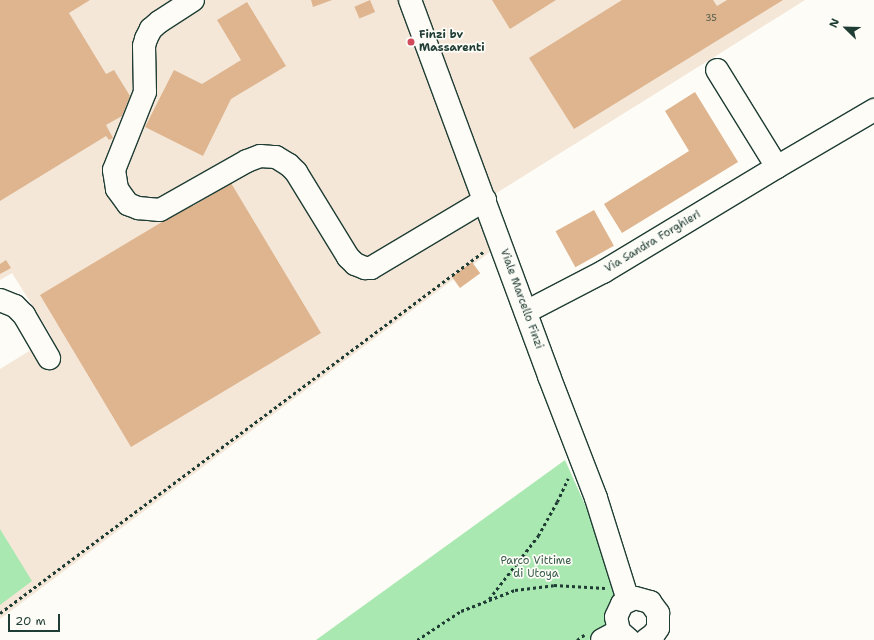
<!DOCTYPE html>
<style>
body{margin:0}
#map{position:relative;width:874px;height:640px;overflow:hidden;background:#fdfcf7;font-family:"Shantell Sans",sans-serif}
div>[style]{position:absolute}
.built>*{inset:0;background:#f4e7d8}
.green>*{inset:0;background:#a9e8b0}
.building>*{inset:0;background:#deb58f;transform-origin:0 0}
.path>*{height:2.5px;margin-top:-1.25px;transform-origin:0;background:repeating-linear-gradient(90deg,#1f3d34 0 3px,transparent 0 6px)}
.roads{filter:drop-shadow(1px 0 #1f3d34) drop-shadow(-1px 0 #1f3d34) drop-shadow(0 1px #1f3d34) drop-shadow(0 -1px #1f3d34)}
.minor>*{height:22px;margin:-11px;padding:0 11px;transform-origin:11px;border-radius:11px;background:#fdfcf7}
.dots>*{width:11px;height:11px;translate:-50% -50%;box-sizing:border-box;border:2px solid #fdfcf7;border-radius:50%}
span{translate:-50% -50%;white-space:nowrap;text-align:center;line-height:1.15;-webkit-text-stroke:3.5px #fdfcf7;paint-order:stroke}
.number-label{font-size:9px;color:#4f5b4b}
.number-label span{-webkit-text-stroke-width:0}
.poi-label{font-size:11px;color:#1f3d34;font-weight:700}
.left{translate:0 -50%;text-align:left}
.street-label{font-size:11px;color:#1f3d34}
.park-label{font-size:11px;color:#3b5f4d}
.north{position:absolute;left:826px;top:8px;width:40px;height:40px;-webkit-text-stroke:3px #fdfcf7;paint-order:stroke;rotate:293deg;font-size:11px;font-weight:700;line-height:16px;text-align:center;color:#1f3d34}
.north::after{content:'';display:block;margin:auto;width:14px;height:18px;background:#1f3d34;clip-path:polygon(50% 0,100% 100%,50% 72%,0 100%)}
.scale{position:absolute;left:8px;top:614px;width:52px;height:18px;box-sizing:border-box;border:2px solid #1f3d34;border-top:0;padding-left:5px;font-size:12px;line-height:14px;white-space:nowrap;color:#1f3d34;-webkit-text-stroke:3px #fdfcf7;paint-order:stroke}
</style>
<div id="map">
<div class="built">
<i style="clip-path:polygon(0 0,805px 0,495px 194px,490px 252px,0 619px,0 369px,52px 337px,12px 273px,0 280px)"></i>
</div>
<div class="green">
<i style="clip-path:polygon(565px 460px,624px 592px,607px 625px,589px 640px,316px 640px)"></i>
<i style="clip-path:polygon(0 529px,32px 581px,0 605px)"></i>
</div>
<div class="building">
<i style="clip-path:polygon(0 0,90px 0,69px 13px,106px 74px,114px 70px,130px 96px,122px 116px,106px 125px,113px 138px,109px 140px,106px 136px,0 201px)"></i>
<i style="clip-path:polygon(311px 0,332px 0,313px 7px)"></i>
<i style="left:370px;top:0;width:13px;height:17px;rotate:67deg"></i>
<i style="clip-path:polygon(492px 0,556px 0,510px 29px)"></i>
<i style="clip-path:polygon(622px 0,713px 0,717px 6px,727px 0,783px 0,574px 129px,529px 58px)"></i>
<i style="clip-path:polygon(247px 2px,286px 66px,231px 99px,203px 156px,145px 127px,174px 70px,202px 84px,241px 60px,217px 20px)"></i>
<i style="clip-path:polygon(695px 92px,738px 162px,622px 233px,604px 204px,689px 151px,665px 111px)"></i>
<i style="clip-path:polygon(231px 183px,321px 333px,131px 447px,40px 295px,192px 204px,193px 206px)"></i>
<i style="left:594px;top:210px;width:41px;height:44px;rotate:61deg"></i>
<i style="clip-path:polygon(6px 260px,11px 268px,0 274px,0 264px)"></i>
<i style="left:472px;top:262px;width:14px;height:25px;rotate:54deg"></i>
</div>
<div class="path">
<i style="left:489px;top:599px;width:80px;rotate:-52.1deg"></i>
<i style="left:538px;top:536px;width:39px;rotate:-61deg"></i>
<i style="left:557px;top:502px;width:26px;rotate:-65deg"></i>
<i style="left:0;top:613px;width:603px;rotate:-36.77deg"></i>
<i style="left:417px;top:640px;width:53px;rotate:-33.4deg"></i>
<i style="left:461px;top:611px;width:58px;rotate:-21.3deg"></i>
<i style="left:515px;top:590px;width:39px;rotate:-7deg"></i>
<i style="left:554px;top:585px;width:51px;rotate:3.4deg"></i>
<i style="left:577px;top:640px;width:9px;rotate:-36deg"></i>
</div>
<div class="roads">
<div class="minor">
<i style="left:193px;top:0;width:40px;rotate:147.1deg"></i>
<i style="left:159px;top:22px;width:11px;rotate:139deg"></i>
<i style="left:151px;top:29px;width:11px;rotate:117deg"></i>
<i style="left:146px;top:39px;width:7px;rotate:106deg"></i>
<i style="left:144px;top:46px;width:46px;rotate:88.8deg"></i>
<i style="left:145px;top:92px;width:84px;rotate:111.7deg"></i>
<i style="left:114px;top:170px;width:19px;rotate:81deg"></i>
<i style="left:117px;top:189px;width:19px;rotate:54deg"></i>
<i style="left:128px;top:204px;width:11px;rotate:22deg"></i>
<i style="left:138px;top:208px;width:22px;rotate:5deg"></i>
<i style="left:160px;top:210px;width:100px;rotate:-29.4deg"></i>
<i style="left:247px;top:161px;width:14px;rotate:-21deg"></i>
<i style="left:260px;top:156px;width:16px;rotate:4deg"></i>
<i style="left:276px;top:157px;width:15px;rotate:32deg"></i>
<i style="left:289px;top:165px;width:10px;rotate:45deg"></i>
<i style="left:296px;top:172px;width:100px;rotate:58.5deg"></i>
<i style="left:348px;top:257px;width:10px;rotate:45deg"></i>
<i style="left:355px;top:264px;width:11px;rotate:22deg"></i>
<i style="left:365px;top:268px;width:6px"></i>
<i style="left:371px;top:268px;width:133px;rotate:-30.8deg"></i>
<i style="left:410px;top:0;width:401px;rotate:69.7deg"></i>
<i style="left:549px;top:376px;width:131px;rotate:68.9deg"></i>
<i style="left:596px;top:498px;width:107px;rotate:72.6deg"></i>
<i style="left:777px;top:167px;width:113px;rotate:-30.4deg"></i>
<i style="left:0;top:300px;width:16px;rotate:22deg"></i>
<i style="left:15px;top:306px;width:13px;rotate:45deg"></i>
<i style="left:24px;top:315px;width:50px;rotate:59.8deg"></i>
<i style="left:526px;top:312px;width:87px;rotate:-27.5deg"></i>
<i style="left:603px;top:272px;width:203px;rotate:-31.1deg"></i>
<i style="left:777px;top:167px;width:114px;rotate:-121.7deg"></i>
<i style="left:602px;top:640px;width:19px;rotate:-28deg"></i>
<i style="left:629px;top:640px;width:13px;rotate:-138deg"></i>
<i style="left:619px;top:631px;width:14px;rotate:-102deg"></i>
<i style="left:616px;top:617px;width:14px;rotate:-65deg"></i>
<i style="left:622px;top:604px;width:14px;rotate:-25deg"></i>
<i style="left:635px;top:598px;width:16px;rotate:15deg"></i>
<i style="left:650px;top:602px;width:14px;rotate:54deg"></i>
<i style="left:658px;top:613px;width:15px;rotate:90deg"></i>
<i style="left:658px;top:628px;width:7px;rotate:124deg"></i>
<i style="left:654px;top:634px;width:10px;rotate:143deg"></i>
</div>
</div>
<div class="dots">
<i style="left:411px;top:42px;background:#d1495b"></i>
</div>
<div class="number-label">
<span style="left:711px;top:18px">35</span>
</div>
<div class="poi-label">
<span class="left" style="left:419px;top:42px">Finzi bv<br>Massarenti</span>
</div>
<div class="street-label">
<span style="left:653px;top:242px;rotate:-31deg">Via Sandra Forghieri</span>
<span style="left:521px;top:299px;rotate:70deg">Viale Marcello Finzi</span>
</div>
<div class="park-label">
<span style="left:536px;top:568px">Parco Vittime<br>di Utoya</span>
</div>
<div class="north">N</div>
<div class="scale">20 m</div>
</div>
